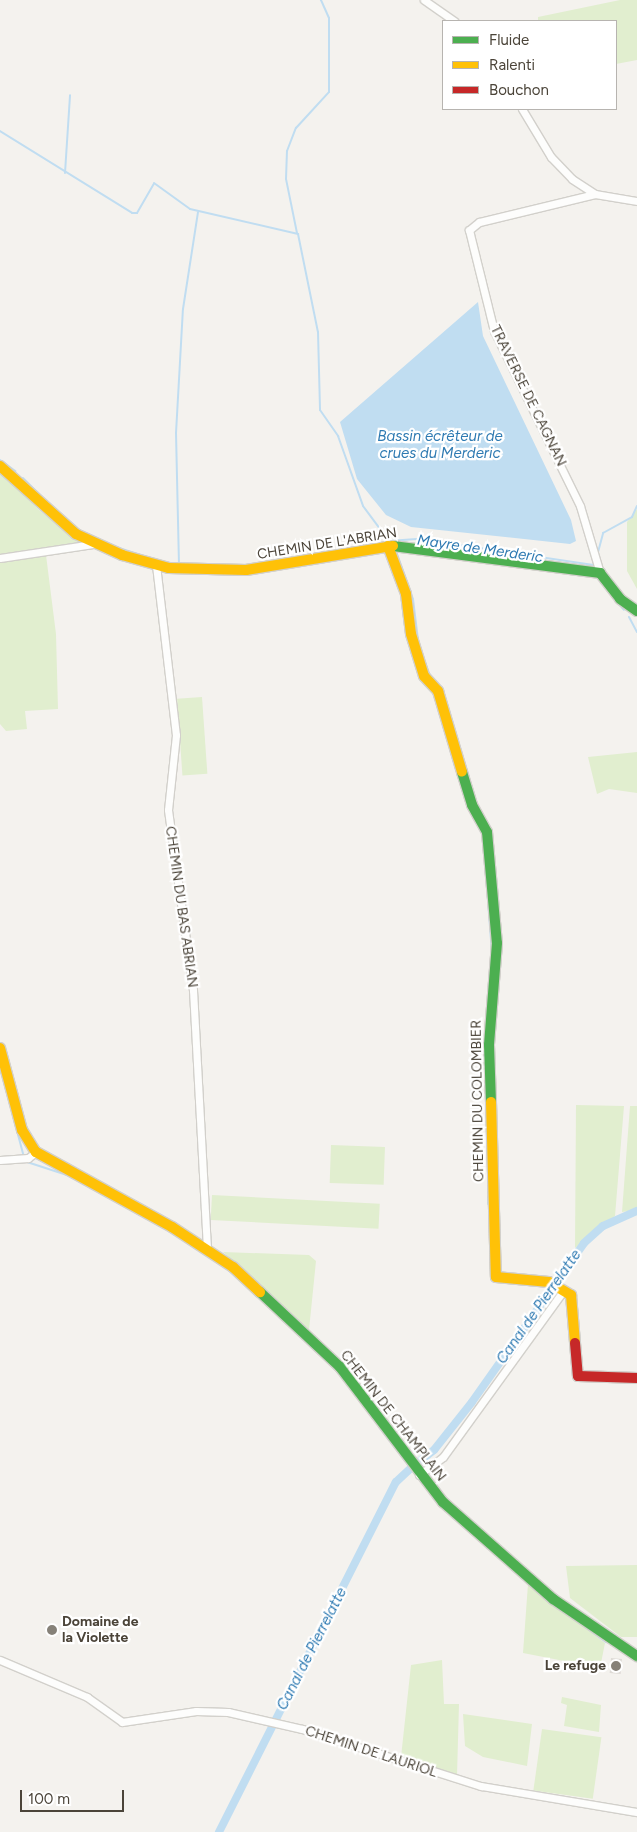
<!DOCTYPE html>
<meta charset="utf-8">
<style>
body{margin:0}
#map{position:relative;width:637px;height:1832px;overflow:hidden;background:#f4f2ee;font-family:Figtree,sans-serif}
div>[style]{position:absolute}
.green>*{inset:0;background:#e1eecf;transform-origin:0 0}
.water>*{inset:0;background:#c0ddf1}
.stream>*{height:2px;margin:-1px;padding:0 1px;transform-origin:1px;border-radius:1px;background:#c0ddf1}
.canal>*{height:8px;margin:-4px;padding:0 4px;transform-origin:4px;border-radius:4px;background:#c0ddf1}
.building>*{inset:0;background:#dedbd6;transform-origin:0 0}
.roads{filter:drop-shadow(1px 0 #d2d0cb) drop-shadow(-1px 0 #d2d0cb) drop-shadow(0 1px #d2d0cb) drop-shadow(0 -1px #d2d0cb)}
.street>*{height:7px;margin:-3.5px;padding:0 3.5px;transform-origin:3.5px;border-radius:3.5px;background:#fdfdfc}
.fast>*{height:10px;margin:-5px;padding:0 5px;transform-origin:5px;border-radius:5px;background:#4caf50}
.slow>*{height:10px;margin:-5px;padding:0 5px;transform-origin:5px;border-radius:5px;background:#ffc107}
.jam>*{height:10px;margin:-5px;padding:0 5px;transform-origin:5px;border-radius:5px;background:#c62828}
.dots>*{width:14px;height:14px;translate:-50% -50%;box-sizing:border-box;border:2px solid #fff;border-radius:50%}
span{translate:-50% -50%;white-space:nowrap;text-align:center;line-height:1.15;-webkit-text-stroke:4.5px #fff;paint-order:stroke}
.street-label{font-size:14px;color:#4b4439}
.poi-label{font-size:14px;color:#4b4439;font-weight:700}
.left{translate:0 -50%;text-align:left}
.right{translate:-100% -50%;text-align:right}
.water-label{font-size:15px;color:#2e7ab2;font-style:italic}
.legend{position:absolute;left:442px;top:20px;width:175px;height:90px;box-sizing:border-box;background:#fff;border:1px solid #b7b4b0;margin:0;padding:6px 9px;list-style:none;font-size:15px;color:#4b4439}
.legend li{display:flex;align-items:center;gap:10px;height:25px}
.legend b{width:25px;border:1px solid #b7b4b0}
.scale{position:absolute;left:20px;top:1790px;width:104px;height:22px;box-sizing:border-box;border:2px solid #4b4439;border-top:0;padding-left:6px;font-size:15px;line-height:18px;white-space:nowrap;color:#4b4439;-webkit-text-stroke:4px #fff;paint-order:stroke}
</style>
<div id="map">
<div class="green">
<i style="clip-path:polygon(620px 0,637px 0,637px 60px,616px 64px,616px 21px,538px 21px,538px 17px)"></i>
<i style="clip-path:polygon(0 471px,39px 510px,81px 543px,0 555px)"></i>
<i style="clip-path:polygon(637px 509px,637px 589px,627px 571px,627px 522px)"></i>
<i style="clip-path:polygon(46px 555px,56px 634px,58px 709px,25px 711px,27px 729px,6px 731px,0 724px,0 560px)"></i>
<i style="left:202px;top:697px;width:77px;height:25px;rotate:86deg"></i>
<i style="clip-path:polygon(637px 752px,637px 793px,609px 789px,597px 794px,588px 757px)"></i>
<i style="clip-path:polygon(576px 1105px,624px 1106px,615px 1216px,575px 1248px)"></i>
<i style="clip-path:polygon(630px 1106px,637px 1106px,637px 1210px,622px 1212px)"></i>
<i style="left:331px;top:1145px;width:54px;height:38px;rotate:2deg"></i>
<i style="left:212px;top:1195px;width:168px;height:25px;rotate:3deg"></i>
<i style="clip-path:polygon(223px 1252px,309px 1255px,316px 1261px,309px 1330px)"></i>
<i style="clip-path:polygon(637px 1565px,637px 1637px,621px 1637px,570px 1598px,566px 1566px)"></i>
<i style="clip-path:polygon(528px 1584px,605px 1643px,600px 1668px,523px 1653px)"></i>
<i style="clip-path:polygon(442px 1660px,444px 1704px,459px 1704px,457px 1776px,401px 1757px,411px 1665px)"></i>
<i style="clip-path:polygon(562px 1697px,601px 1705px,599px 1732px,564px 1726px,567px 1705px,561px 1703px)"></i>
<i style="clip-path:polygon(463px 1714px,532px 1724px,527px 1766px,483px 1757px,465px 1746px)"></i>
<i style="left:542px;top:1729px;width:60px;height:62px;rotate:8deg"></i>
</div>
<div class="water">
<i style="clip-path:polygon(478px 302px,483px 336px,571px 520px,576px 541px,570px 544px,411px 527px,386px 515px,357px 479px,340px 422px)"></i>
</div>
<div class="stream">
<i style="left:0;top:131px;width:155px;rotate:31.8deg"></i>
<i style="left:132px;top:213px;width:5px"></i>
<i style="left:137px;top:213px;width:34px;rotate:-60deg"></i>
<i style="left:154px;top:183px;width:44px;rotate:35.8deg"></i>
<i style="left:190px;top:209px;width:111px;rotate:13deg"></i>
<i style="left:298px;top:234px;width:100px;rotate:78.5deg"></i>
<i style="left:318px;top:332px;width:78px;rotate:88.5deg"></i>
<i style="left:320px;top:410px;width:32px;rotate:55deg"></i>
<i style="left:338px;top:436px;width:74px;rotate:70.3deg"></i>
<i style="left:363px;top:506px;width:44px;rotate:53.4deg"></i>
<i style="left:389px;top:541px;width:31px;rotate:-4deg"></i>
<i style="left:420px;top:539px;width:177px;rotate:8.5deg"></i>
<i style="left:65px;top:173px;width:78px;rotate:-86.3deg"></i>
<i style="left:297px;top:233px;width:55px;rotate:-101.5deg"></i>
<i style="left:286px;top:179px;width:28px;rotate:-88deg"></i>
<i style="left:287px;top:151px;width:25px;rotate:-69deg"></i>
<i style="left:296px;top:128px;width:49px;rotate:-47.5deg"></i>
<i style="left:329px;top:92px;width:74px;rotate:-90deg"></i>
<i style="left:329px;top:18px;width:20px;rotate:-114deg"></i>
<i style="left:0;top:460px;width:19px;rotate:36deg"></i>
<i style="left:23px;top:478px;width:27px;rotate:45deg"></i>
<i style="left:116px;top:547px;width:25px;rotate:18deg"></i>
<i style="left:396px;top:551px;width:51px;rotate:70.5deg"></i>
<i style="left:413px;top:599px;width:41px;rotate:83deg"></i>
<i style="left:597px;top:556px;width:24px;rotate:-75deg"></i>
<i style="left:603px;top:533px;width:33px;rotate:-29deg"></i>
<i style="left:632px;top:517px;width:12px;rotate:-66deg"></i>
<i style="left:179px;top:565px;width:132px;rotate:-91.3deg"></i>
<i style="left:176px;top:433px;width:124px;rotate:-86.8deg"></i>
<i style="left:183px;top:309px;width:98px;rotate:-81.2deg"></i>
<i style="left:618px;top:603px;width:9px;rotate:49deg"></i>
<i style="left:629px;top:617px;width:17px;rotate:62deg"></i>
<i style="left:425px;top:662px;width:15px;rotate:70deg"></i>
<i style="left:485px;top:862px;width:90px;rotate:85.6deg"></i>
<i style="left:17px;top:1131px;width:24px;rotate:75deg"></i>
<i style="left:27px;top:1162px;width:42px;rotate:18deg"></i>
<i style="left:488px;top:1184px;width:20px;rotate:90deg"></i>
<i style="left:379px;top:1427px;width:85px;rotate:52.2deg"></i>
<i style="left:581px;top:1624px;width:31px;rotate:36deg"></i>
</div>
<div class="canal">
<i style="left:416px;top:1464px;width:23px;rotate:-38deg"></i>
<i style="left:434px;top:1450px;width:61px;rotate:-51.6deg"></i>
<i style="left:472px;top:1402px;width:194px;rotate:-54.8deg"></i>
<i style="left:584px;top:1243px;width:25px;rotate:-42deg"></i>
<i style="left:603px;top:1226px;width:37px;rotate:-24deg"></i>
<i style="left:219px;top:1832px;width:392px;rotate:-63.2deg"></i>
<i style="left:396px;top:1482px;width:19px;rotate:-43deg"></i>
</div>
<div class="building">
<i style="left:611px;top:1658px;width:11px;height:15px;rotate:5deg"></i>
</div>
<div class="roads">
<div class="street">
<i style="left:424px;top:0;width:37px;rotate:35deg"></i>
<i style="left:522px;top:109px;width:56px;rotate:58.9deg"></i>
<i style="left:551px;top:157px;width:30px;rotate:46deg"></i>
<i style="left:572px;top:179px;width:27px;rotate:33deg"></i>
<i style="left:595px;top:194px;width:43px;rotate:9.5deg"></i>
<i style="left:595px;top:194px;width:119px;rotate:166.4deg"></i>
<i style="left:479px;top:222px;width:13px;rotate:141deg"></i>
<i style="left:469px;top:230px;width:104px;rotate:76.1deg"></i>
<i style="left:494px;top:331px;width:195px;rotate:63.8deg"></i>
<i style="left:580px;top:506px;width:70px;rotate:73.4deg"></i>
<i style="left:0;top:558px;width:94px;rotate:-8.6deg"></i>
<i style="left:156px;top:565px;width:171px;rotate:83.3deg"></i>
<i style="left:176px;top:735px;width:75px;rotate:96.1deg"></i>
<i style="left:168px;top:810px;width:182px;rotate:82.1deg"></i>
<i style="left:193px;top:990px;width:260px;rotate:86.9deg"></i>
<i style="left:0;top:1160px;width:28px;rotate:-4deg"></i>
<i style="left:28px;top:1158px;width:10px;rotate:-37deg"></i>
<i style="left:419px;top:1475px;width:30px;rotate:-37deg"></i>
<i style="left:443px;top:1457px;width:206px;rotate:-54.1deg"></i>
<i style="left:0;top:1660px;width:95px;rotate:23deg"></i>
<i style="left:87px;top:1697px;width:43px;rotate:35.5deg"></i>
<i style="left:122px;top:1722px;width:75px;rotate:-8.5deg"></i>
<i style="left:196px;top:1711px;width:32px;rotate:2deg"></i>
<i style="left:228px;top:1712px;width:76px;rotate:12.9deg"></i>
<i style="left:302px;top:1729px;width:188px;rotate:17.7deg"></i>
<i style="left:481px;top:1786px;width:158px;rotate:9.5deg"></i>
</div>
<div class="fast">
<i style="left:393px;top:546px;width:209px;rotate:7.4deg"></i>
<i style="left:600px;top:573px;width:33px;rotate:52deg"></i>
<i style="left:620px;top:599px;width:21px;rotate:35deg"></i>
<i style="left:462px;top:772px;width:34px;rotate:73deg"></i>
<i style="left:472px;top:805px;width:31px;rotate:61deg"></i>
<i style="left:487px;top:832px;width:111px;rotate:84.9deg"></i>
<i style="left:497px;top:943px;width:102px;rotate:94.5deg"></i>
<i style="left:489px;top:1045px;width:57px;rotate:88deg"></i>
<i style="left:260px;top:1292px;width:110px;rotate:43.2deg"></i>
<i style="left:340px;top:1367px;width:170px;rotate:52.7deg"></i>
<i style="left:443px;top:1502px;width:147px;rotate:41.4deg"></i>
<i style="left:553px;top:1599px;width:102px;rotate:34.2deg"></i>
</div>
<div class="slow">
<i style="left:0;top:466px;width:102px;rotate:41.8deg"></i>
<i style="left:76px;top:534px;width:51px;rotate:24.5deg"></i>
<i style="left:122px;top:555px;width:49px;rotate:15.5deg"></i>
<i style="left:169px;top:568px;width:77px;rotate:1.5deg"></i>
<i style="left:246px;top:570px;width:149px;rotate:-9.3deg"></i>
<i style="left:388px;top:546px;width:51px;rotate:69.4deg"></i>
<i style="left:406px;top:594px;width:40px;rotate:82.9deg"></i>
<i style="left:411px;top:634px;width:44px;rotate:72.8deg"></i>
<i style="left:424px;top:676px;width:21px;rotate:47deg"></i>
<i style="left:438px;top:691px;width:84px;rotate:73.5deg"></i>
<i style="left:0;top:1048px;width:85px;rotate:75deg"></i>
<i style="left:22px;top:1130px;width:26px;rotate:58deg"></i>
<i style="left:36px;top:1152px;width:155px;rotate:28.9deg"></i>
<i style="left:172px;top:1227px;width:73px;rotate:33.3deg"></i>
<i style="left:233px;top:1267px;width:37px;rotate:43deg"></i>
<i style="left:491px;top:1102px;width:175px;rotate:88.4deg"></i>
<i style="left:496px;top:1277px;width:53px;rotate:5.4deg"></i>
<i style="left:549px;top:1282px;width:26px;rotate:31deg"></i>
<i style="left:571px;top:1295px;width:48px;rotate:85.2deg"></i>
</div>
<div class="jam">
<i style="left:575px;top:1343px;width:33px;rotate:85deg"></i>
<i style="left:578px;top:1376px;width:59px;rotate:1.9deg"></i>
</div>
</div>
<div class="dots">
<i style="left:52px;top:1630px;background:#868178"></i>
<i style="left:616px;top:1666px;background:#868178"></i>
</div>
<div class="street-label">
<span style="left:528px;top:396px;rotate:64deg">TRAVERSE DE CAGNAN</span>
<span style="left:327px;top:544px;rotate:-9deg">CHEMIN DE L'ABRIAN</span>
<span style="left:181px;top:907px;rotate:82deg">CHEMIN DU BAS ABRIAN</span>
<span style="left:478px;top:1101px;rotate:-91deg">CHEMIN DU COLOMBIER</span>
<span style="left:393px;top:1416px;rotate:52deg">CHEMIN DE CHAMPLAIN</span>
<span style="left:371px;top:1752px;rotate:18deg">CHEMIN DE LAURIOL</span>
</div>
<div class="poi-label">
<span class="left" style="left:62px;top:1630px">Domaine de<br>la Violette</span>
<span class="right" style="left:606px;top:1666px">Le refuge</span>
</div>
<div class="water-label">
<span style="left:440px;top:445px">Bassin écrêteur de<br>crues du Merderic</span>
<span style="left:480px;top:549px;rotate:8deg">Mayre de Merderic</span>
<span style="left:539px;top:1307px;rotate:-55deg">Canal de Pierrelatte</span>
<span style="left:312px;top:1649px;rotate:-63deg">Canal de Pierrelatte</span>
</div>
<ul class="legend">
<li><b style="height:6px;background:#4caf50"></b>Fluide</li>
<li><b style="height:6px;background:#ffc107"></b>Ralenti</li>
<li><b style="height:6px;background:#c62828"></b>Bouchon</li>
</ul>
<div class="scale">100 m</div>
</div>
